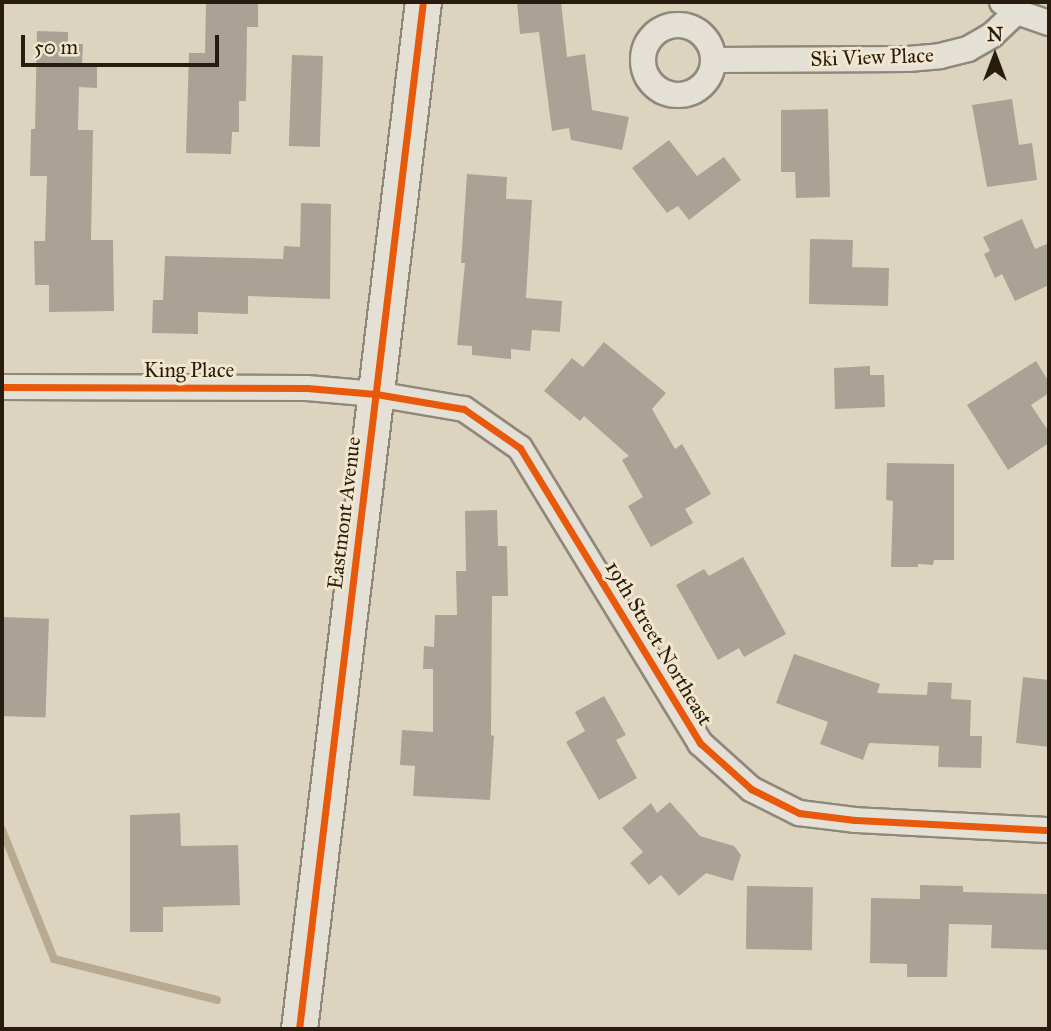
<!DOCTYPE html>
<style>
body{margin:0}
#map{position:relative;width:1051px;height:1031px;overflow:hidden;background:#ddd4c0;font-family:"IM FELL Great Primer",serif}
div>[style]{position:absolute}
.stream>*{height:8px;margin:-4px;padding:0 4px;transform-origin:4px;border-radius:4px;background:#b8aa90}
.building>*{inset:0;background:#aaa295;transform-origin:0 0}
.roads{filter:drop-shadow(2px 0 #8f887b) drop-shadow(-2px 0 #8f887b) drop-shadow(0 2px #8f887b) drop-shadow(0 -2px #8f887b)}
.street>*{height:24px;margin:-12px;padding:0 12px;transform-origin:12px;border-radius:12px;background:#e5e0d5}
.street>.ring{margin:-12px;padding:0;box-sizing:content-box;background:none;border:24px solid #e5e0d5;border-radius:50%}
.secondary>*{height:35px;margin:-17.5px;padding:0 17.5px;transform-origin:17.5px;border-radius:17.5px;background:#e5e0d5}
.cycleway>*{height:7px;margin:-3.5px;padding:0 3.5px;transform-origin:3.5px;border-radius:3.5px;background:#e8590c}
span{translate:-50% -50%;white-space:nowrap;text-align:center;line-height:1.15;-webkit-text-stroke:6px #f1e6ce;paint-order:stroke}
.street-label{font-size:21px;color:#2a1b0f}
.frame{position:absolute;inset:0;border:4px solid #2a1b0f;pointer-events:none}
.north{position:absolute;left:960px;top:21px;width:70px;height:70px;-webkit-text-stroke:5px #f1e6ce;paint-order:stroke;rotate:0deg;font-size:19px;font-weight:700;line-height:28px;text-align:center;color:#2a1b0f}
.north::after{content:'';display:block;margin:auto;width:24px;height:32px;background:#2a1b0f;clip-path:polygon(50% 0,100% 100%,50% 72%,0 100%)}
.scale{position:absolute;left:21px;top:35px;width:198px;height:32px;box-sizing:border-box;border:4px solid #2a1b0f;border-top:0;padding-left:9px;font-size:21px;line-height:24px;white-space:nowrap;color:#2a1b0f;-webkit-text-stroke:5px #f1e6ce;paint-order:stroke}
</style>
<div id="map">
<div class="stream">
<i style="left:2px;top:830px;width:139px;rotate:68deg"></i>
<i style="left:54px;top:959px;width:168px;rotate:14.1deg"></i>
</div>
<div class="building">
<i style="clip-path:polygon(206px 2px,258px 2px,258px 27px,247px 27px,246px 101px,239px 101px,239px 132px,232px 132px,231px 154px,186px 153px,189px 53px,205px 53px)"></i>
<i style="clip-path:polygon(517px 2px,561px 2px,567px 57px,585px 54px,592px 110px,629px 117px,622px 150px,571px 140px,569px 128px,552px 131px,539px 32px,520px 34px)"></i>
<i style="clip-path:polygon(37px 31px,68px 32px,68px 44px,83px 44px,82px 64px,97px 64px,97px 88px,79px 87px,78px 130px,93px 130px,91px 240px,113px 240px,114px 311px,49px 312px,49px 285px,35px 285px,34px 241px,45px 241px,47px 176px,30px 176px,31px 129px,35px 129px)"></i>
<i style="left:292px;top:55px;width:31px;height:91px;rotate:2deg"></i>
<i style="clip-path:polygon(1012px 99px,1019px 145px,1032px 143px,1037px 180px,987px 187px,972px 105px)"></i>
<i style="clip-path:polygon(828px 109px,830px 197px,796px 198px,795px 172px,781px 172px,781px 110px)"></i>
<i style="clip-path:polygon(669px 140px,697px 176px,724px 157px,741px 180px,689px 220px,678px 206px,667px 213px,632px 168px)"></i>
<i style="clip-path:polygon(467px 174px,507px 177px,506px 199px,532px 200px,526px 298px,562px 301px,560px 332px,532px 330px,530px 351px,511px 349px,511px 359px,472px 355px,472px 346px,457px 345px,465px 263px,461px 263px)"></i>
<i style="clip-path:polygon(301px 203px,331px 204px,330px 299px,248px 296px,248px 314px,198px 312px,198px 334px,152px 333px,153px 300px,163px 300px,165px 256px,283px 259px,284px 246px,300px 247px)"></i>
<i style="clip-path:polygon(1022px 219px,1035px 249px,1049px 243px,1049px 285px,1015px 301px,1002px 274px,995px 278px,984px 254px,990px 251px,983px 237px)"></i>
<i style="clip-path:polygon(810px 239px,853px 240px,852px 267px,889px 268px,888px 306px,809px 304px)"></i>
<i style="clip-path:polygon(604px 342px,666px 393px,652px 409px,675px 449px,682px 444px,711px 494px,685px 509px,693px 523px,651px 547px,628px 506px,643px 497px,622px 460px,629px 456px,584px 416px,580px 421px,544px 391px,572px 358px,583px 367px)"></i>
<i style="clip-path:polygon(1036px 361px,1049px 382px,1049px 393px,1031px 405px,1049px 432px,1049px 443px,1008px 470px,967px 405px)"></i>
<i style="clip-path:polygon(870px 366px,870px 375px,884px 375px,885px 407px,835px 409px,834px 368px)"></i>
<i style="clip-path:polygon(887px 463px,954px 464px,954px 560px,934px 560px,933px 565px,918px 564px,918px 567px,891px 567px,893px 501px,886px 500px)"></i>
<i style="clip-path:polygon(497px 510px,498px 546px,507px 546px,508px 596px,492px 596px,491px 735px,494px 736px,490px 800px,413px 796px,415px 766px,400px 765px,402px 730px,433px 732px,433px 669px,423px 669px,424px 646px,434px 647px,435px 615px,457px 615px,456px 571px,466px 571px,465px 511px)"></i>
<i style="clip-path:polygon(743px 557px,786px 634px,744px 657px,739px 648px,718px 660px,676px 585px,704px 569px,709px 576px)"></i>
<i style="left:2px;top:617px;width:47px;height:99px;rotate:2deg"></i>
<i style="clip-path:polygon(794px 654px,880px 684px,877px 693px,927px 695px,928px 682px,952px 683px,951px 699px,971px 700px,970px 736px,982px 736px,981px 768px,938px 767px,939px 746px,869px 743px,863px 760px,820px 744px,828px 722px,776px 703px)"></i>
<i style="clip-path:polygon(1023px 677px,1049px 680px,1049px 747px,1016px 743px)"></i>
<i style="clip-path:polygon(604px 696px,626px 735px,616px 740px,637px 778px,599px 800px,566px 742px,585px 731px,575px 712px)"></i>
<i style="clip-path:polygon(670px 802px,700px 836px,734px 846px,741px 855px,733px 881px,706px 873px,679px 896px,661px 875px,649px 885px,630px 863px,643px 852px,622px 828px,651px 803px,657px 813px)"></i>
<i style="clip-path:polygon(180px 813px,181px 846px,238px 845px,240px 905px,163px 907px,163px 932px,130px 932px,130px 815px)"></i>
<i style="clip-path:polygon(920px 885px,963px 886px,963px 892px,1049px 894px,1049px 950px,991px 948px,992px 925px,949px 924px,947px 977px,907px 977px,907px 964px,870px 963px,871px 898px,920px 899px)"></i>
<i style="left:747px;top:886px;width:66px;height:63px;rotate:1deg"></i>
</div>
<div class="roads">
<div class="street">
<i style="left:1002px;top:2px;width:18px;rotate:34deg"></i>
<i style="left:1017px;top:12px;width:34px;rotate:19deg"></i>
<i class="ring" style="left:643px;top:25px;width:46px;height:46px"></i>
<i style="left:714px;top:60px;width:194px;rotate:-0.3deg"></i>
<i style="left:908px;top:59px;width:32px;rotate:-5deg"></i>
<i style="left:940px;top:56px;width:29px;rotate:-14deg"></i>
<i style="left:968px;top:49px;width:28px;rotate:-30deg"></i>
<i style="left:992px;top:35px;width:34px;rotate:-43deg"></i>
<i style="left:2px;top:387px;width:305px;rotate:0.2deg"></i>
<i style="left:307px;top:388px;width:69px;rotate:5deg"></i>
<i style="left:376px;top:394px;width:89px;rotate:9.7deg"></i>
<i style="left:464px;top:409px;width:68px;rotate:34.9deg"></i>
<i style="left:520px;top:448px;width:346px;rotate:58.6deg"></i>
<i style="left:700px;top:743px;width:69px;rotate:42deg"></i>
<i style="left:751px;top:789px;width:54px;rotate:26.6deg"></i>
<i style="left:799px;top:813px;width:56px;rotate:7.1deg"></i>
<i style="left:855px;top:820px;width:194px;rotate:3deg"></i>
</div>
<div class="secondary">
<i style="left:299px;top:1029px;width:1034px;rotate:-83.12deg"></i>
</div>
</div>
<div class="cycleway">
<i style="left:2px;top:387px;width:305px;rotate:0.2deg"></i>
<i style="left:307px;top:388px;width:69px;rotate:5deg"></i>
<i style="left:376px;top:394px;width:89px;rotate:9.7deg"></i>
<i style="left:464px;top:409px;width:68px;rotate:34.9deg"></i>
<i style="left:520px;top:448px;width:346px;rotate:58.6deg"></i>
<i style="left:700px;top:743px;width:69px;rotate:42deg"></i>
<i style="left:751px;top:789px;width:54px;rotate:26.6deg"></i>
<i style="left:799px;top:813px;width:56px;rotate:7.1deg"></i>
<i style="left:855px;top:820px;width:194px;rotate:3deg"></i>
<i style="left:299px;top:1029px;width:1034px;rotate:-83.12deg"></i>
</div>
<div class="street-label">
<span style="left:872px;top:57px;rotate:-2deg">Ski View Place</span>
<span style="left:189px;top:370px">King Place</span>
<span style="left:344px;top:513px;rotate:-83deg">Eastmont Avenue</span>
<span style="left:659px;top:643px;rotate:59deg">19th Street Northeast</span>
</div>
<div class="frame"></div>
<div class="north">N</div>
<div class="scale">50 m</div>
</div>
